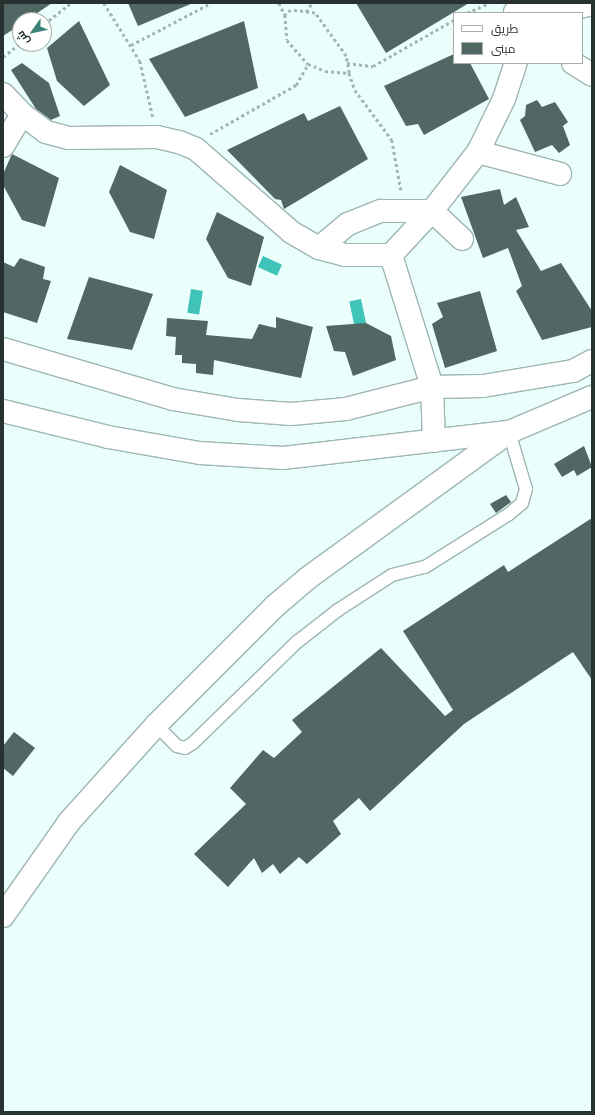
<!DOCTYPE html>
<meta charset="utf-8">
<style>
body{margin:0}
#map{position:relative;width:595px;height:1115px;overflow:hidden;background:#eafefc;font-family:Commissioner,Cairo,sans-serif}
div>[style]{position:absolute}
.water>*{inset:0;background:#40c3b8;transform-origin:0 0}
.building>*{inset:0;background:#516764}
.path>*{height:2.5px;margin-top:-1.25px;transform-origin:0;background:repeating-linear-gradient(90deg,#a5b5b3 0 3px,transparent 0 6px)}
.roads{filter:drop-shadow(1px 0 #9eb6b3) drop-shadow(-1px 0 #9eb6b3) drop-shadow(0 1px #9eb6b3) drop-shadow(0 -1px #9eb6b3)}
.service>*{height:12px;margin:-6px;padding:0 6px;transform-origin:6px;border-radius:6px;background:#fff}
.minor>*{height:22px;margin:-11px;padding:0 11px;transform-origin:11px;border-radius:11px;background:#fff}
span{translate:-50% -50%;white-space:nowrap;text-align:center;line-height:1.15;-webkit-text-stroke:4px #fff;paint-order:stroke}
.frame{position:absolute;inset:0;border:4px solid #283230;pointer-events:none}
.legend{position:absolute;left:453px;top:12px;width:130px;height:52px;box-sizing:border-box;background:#fff;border:1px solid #a9adac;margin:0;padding:5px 7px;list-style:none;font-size:12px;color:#283230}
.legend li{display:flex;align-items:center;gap:8px;height:20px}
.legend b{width:20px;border:1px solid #a9adac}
.north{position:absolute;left:12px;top:12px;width:40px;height:40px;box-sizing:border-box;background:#fff;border:1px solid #a9adac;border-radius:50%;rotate:237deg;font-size:11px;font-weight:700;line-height:16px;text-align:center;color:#283230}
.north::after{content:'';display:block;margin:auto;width:14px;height:18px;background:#398079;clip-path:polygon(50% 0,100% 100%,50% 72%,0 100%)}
</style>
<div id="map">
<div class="water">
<i style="left:263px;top:256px;width:21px;height:12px;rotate:25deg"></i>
<i style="left:191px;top:289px;width:12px;height:24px;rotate:9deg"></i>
<i style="left:361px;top:299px;width:25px;height:12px;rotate:78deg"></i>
</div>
<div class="building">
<i style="clip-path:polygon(3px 3px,52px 3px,27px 20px,20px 20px,20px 25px,3px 36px)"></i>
<i style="clip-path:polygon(128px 3px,193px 3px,138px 26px)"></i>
<i style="clip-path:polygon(356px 3px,469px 3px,386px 53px)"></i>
<i style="clip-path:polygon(79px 21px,110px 85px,84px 106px,57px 81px,47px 48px)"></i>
<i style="clip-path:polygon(244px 21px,258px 88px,185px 117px,149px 59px)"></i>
<i style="clip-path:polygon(454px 54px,454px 63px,470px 63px,489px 99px,424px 135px,418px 124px,406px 126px,384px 86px)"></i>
<i style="clip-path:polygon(22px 63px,49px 83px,60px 116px,51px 120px,36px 109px,11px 70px)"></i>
<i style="clip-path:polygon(537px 100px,542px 107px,555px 102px,568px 122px,563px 126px,570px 145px,559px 153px,552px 145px,535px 152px,520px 120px,525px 116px,526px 105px)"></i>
<i style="clip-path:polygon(340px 106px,368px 159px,284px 209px,281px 200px,275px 199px,227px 150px,304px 113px,308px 121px)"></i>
<i style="clip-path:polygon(12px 154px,59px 178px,45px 227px,22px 220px,3px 185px,3px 174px)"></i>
<i style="clip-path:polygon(120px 165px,167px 190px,154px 239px,130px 232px,109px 192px)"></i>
<i style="clip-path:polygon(500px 189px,504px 205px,516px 197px,529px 227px,516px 230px,541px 271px,561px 263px,592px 311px,592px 327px,542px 340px,516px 291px,522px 286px,508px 248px,483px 258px,461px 197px)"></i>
<i style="clip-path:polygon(217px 212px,264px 237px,251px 286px,228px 278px,206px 239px)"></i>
<i style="clip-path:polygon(20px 258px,45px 267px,43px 279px,51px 281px,37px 323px,3px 312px,3px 262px,14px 267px)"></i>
<i style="clip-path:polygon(89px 277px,153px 294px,132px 350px,67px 339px)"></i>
<i style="clip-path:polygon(480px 291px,497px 351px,445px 368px,432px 324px,443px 317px,437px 303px)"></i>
<i style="clip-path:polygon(276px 317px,313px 327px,301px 378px,214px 360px,213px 375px,196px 373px,196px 364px,182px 363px,182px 355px,175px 355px,176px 337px,166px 336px,167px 318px,208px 321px,206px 335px,252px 339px,259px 324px,276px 328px)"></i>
<i style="clip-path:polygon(366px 323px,391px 336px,396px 360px,353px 376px,345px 352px,334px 351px,326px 326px)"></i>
<i style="clip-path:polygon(584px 446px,592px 467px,577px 476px,574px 470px,562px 477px,554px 464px)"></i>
<i style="clip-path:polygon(506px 495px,511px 502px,496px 513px,490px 504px)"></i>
<i style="clip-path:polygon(592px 518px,592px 680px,573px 652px,464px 724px,370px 811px,359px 798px,333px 821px,341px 834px,307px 864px,299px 857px,280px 874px,273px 864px,262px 873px,254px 858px,228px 887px,194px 854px,246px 804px,230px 788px,263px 750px,274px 758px,302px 732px,292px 720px,381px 648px,445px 716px,453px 710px,403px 631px,504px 565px,508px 572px)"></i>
<i style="clip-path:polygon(14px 732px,35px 748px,13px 776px,3px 768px,3px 746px)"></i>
</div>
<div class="path">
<i style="left:104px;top:3px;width:68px;rotate:58.2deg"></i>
<i style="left:140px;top:61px;width:57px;rotate:76.9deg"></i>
<i style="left:279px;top:3px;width:13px;rotate:63deg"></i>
<i style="left:285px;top:15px;width:25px;rotate:85deg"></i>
<i style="left:287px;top:40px;width:32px;rotate:49deg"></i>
<i style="left:306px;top:12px;width:11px;rotate:-56deg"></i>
<i style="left:467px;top:13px;width:24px;rotate:-24deg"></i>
<i style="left:44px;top:24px;width:34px;rotate:-38deg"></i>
<i style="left:131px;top:45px;width:90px;rotate:-27.7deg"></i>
<i style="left:3px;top:57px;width:22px;rotate:-39deg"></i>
<i style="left:347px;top:63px;width:26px;rotate:7deg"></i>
<i style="left:373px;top:66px;width:93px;rotate:-29.6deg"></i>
<i style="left:349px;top:73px;width:18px;rotate:71deg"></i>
<i style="left:355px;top:90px;width:62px;rotate:53.5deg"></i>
<i style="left:392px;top:140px;width:51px;rotate:79.8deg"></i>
<i style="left:210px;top:134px;width:99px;rotate:-29.7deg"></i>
<i style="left:296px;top:85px;width:24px;rotate:-60deg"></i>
<i style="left:308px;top:64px;width:18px;rotate:22deg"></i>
<i style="left:325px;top:71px;width:24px;rotate:5deg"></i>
<i style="left:349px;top:73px;width:17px;rotate:-100deg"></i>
<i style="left:346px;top:56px;width:53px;rotate:-125.8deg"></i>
<i style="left:315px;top:13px;width:24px;rotate:-173deg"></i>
<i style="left:291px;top:10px;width:8px;rotate:140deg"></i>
</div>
<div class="roads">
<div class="service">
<i style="left:156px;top:725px;width:30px;rotate:45deg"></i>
<i style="left:177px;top:746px;width:8px;rotate:14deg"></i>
<i style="left:185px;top:748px;width:9px;rotate:-32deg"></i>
<i style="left:193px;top:743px;width:145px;rotate:-44.2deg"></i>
<i style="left:297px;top:642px;width:52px;rotate:-38deg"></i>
<i style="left:338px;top:610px;width:64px;rotate:-32.9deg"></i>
<i style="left:392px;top:575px;width:34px;rotate:-14deg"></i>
<i style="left:425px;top:567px;width:99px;rotate:-32.2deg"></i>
<i style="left:509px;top:514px;width:17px;rotate:-40deg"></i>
<i style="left:522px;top:503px;width:15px;rotate:-74deg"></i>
<i style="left:526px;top:489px;width:59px;rotate:-106.6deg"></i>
</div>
<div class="minor">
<i style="left:515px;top:12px;width:45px;rotate:-1.3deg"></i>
<i style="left:560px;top:11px;width:33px;rotate:-12deg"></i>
<i style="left:573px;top:63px;width:22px;rotate:32deg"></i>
<i style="left:3px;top:94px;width:28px;rotate:46deg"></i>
<i style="left:22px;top:114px;width:30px;rotate:37deg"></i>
<i style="left:46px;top:132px;width:23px;rotate:15deg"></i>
<i style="left:68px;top:138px;width:89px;rotate:-0.6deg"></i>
<i style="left:157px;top:137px;width:23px;rotate:13deg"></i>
<i style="left:179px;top:142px;width:18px;rotate:22deg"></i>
<i style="left:196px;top:149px;width:126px;rotate:41.1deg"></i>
<i style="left:291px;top:232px;width:32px;rotate:30deg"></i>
<i style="left:319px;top:248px;width:27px;rotate:15deg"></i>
<i style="left:345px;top:255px;width:46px"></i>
<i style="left:391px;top:255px;width:138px;rotate:72.7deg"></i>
<i style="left:432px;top:387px;width:89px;rotate:165.7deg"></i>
<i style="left:346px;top:409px;width:55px;rotate:174.8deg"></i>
<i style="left:291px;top:414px;width:53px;rotate:-175.7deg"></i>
<i style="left:238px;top:410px;width:66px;rotate:-170.4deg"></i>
<i style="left:173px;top:399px;width:177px;rotate:-163.6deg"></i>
<i style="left:3px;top:146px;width:37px;rotate:-59deg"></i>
<i style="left:478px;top:152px;width:85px;rotate:15deg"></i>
<i style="left:319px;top:248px;width:38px;rotate:-40deg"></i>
<i style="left:348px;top:224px;width:35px;rotate:-22deg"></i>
<i style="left:381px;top:211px;width:51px"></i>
<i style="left:432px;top:211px;width:41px;rotate:43deg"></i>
<i style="left:391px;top:255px;width:60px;rotate:-47deg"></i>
<i style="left:432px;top:211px;width:75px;rotate:-52.1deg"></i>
<i style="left:478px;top:152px;width:59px;rotate:-63.9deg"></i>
<i style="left:504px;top:99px;width:38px;rotate:-72deg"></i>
<i style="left:3px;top:411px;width:108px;rotate:13.9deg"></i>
<i style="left:108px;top:437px;width:93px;rotate:9.9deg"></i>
<i style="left:200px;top:453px;width:83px;rotate:3.4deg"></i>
<i style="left:283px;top:458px;width:226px;rotate:-6.6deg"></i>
<i style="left:434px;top:441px;width:54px;rotate:-92.1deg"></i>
<i style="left:432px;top:387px;width:51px;rotate:-1.1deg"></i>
<i style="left:483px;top:386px;width:91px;rotate:-9.5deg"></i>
<i style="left:573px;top:371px;width:21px;rotate:-28deg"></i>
<i style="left:3px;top:916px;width:115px;rotate:-54.9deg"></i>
<i style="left:69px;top:822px;width:130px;rotate:-48.1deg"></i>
<i style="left:156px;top:725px;width:168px;rotate:-45deg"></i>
<i style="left:275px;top:606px;width:43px;rotate:-40.3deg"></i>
<i style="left:308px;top:578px;width:248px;rotate:-36deg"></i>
<i style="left:509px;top:432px;width:90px;rotate:-22.9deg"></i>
</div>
</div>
<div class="frame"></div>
<ul class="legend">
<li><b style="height:5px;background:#fff"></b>طريق</li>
<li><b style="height:11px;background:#516764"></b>مبنى</li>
</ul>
<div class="north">ش</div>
</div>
